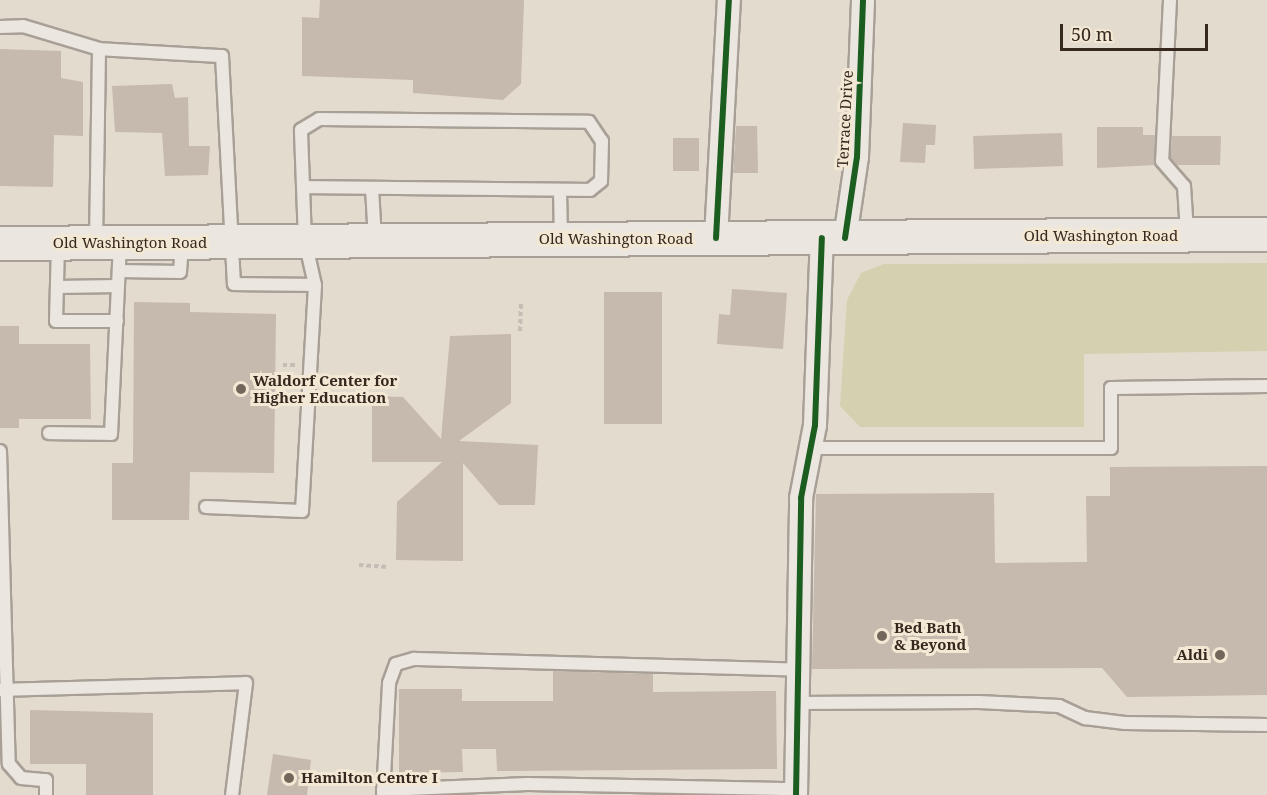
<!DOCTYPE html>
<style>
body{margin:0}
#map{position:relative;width:1267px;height:795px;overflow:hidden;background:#e3dbcd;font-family:"Noto Serif",serif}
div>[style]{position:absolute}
.green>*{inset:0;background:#d4d1b1}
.building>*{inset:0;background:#c6b9ae;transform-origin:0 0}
.path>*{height:4px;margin-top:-2px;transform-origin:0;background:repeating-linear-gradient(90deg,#c4bdb6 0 4.5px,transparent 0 7.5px)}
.roads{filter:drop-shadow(2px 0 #a8a097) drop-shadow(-2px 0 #a8a097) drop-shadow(0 2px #a8a097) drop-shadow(0 -2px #a8a097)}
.lane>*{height:12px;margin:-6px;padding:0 6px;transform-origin:6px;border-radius:6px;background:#ebe6df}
.street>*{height:22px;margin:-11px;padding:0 11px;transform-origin:11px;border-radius:11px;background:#ebe6df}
.secondary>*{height:33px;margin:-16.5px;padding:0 16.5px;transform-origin:16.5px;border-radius:16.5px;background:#ebe6df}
.cycleway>*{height:6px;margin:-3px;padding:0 3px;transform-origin:3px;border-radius:3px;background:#1b5e20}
.dots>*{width:16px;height:16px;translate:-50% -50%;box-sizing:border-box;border:3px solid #f3e8d4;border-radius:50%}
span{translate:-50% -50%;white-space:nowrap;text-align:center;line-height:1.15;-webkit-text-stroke:6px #f3e8d4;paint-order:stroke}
.street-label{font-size:15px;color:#36281f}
.poi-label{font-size:15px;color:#36281f;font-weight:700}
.left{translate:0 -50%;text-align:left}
.right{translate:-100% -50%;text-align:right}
.scale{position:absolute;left:1060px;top:24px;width:148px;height:27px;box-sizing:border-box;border:3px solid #36281f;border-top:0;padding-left:8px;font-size:18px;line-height:21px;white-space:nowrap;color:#36281f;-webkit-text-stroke:4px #f3e8d4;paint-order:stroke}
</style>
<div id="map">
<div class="green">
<i style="clip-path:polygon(1267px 263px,1267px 351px,1084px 354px,1084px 427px,860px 427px,840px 406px,847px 300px,861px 273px,884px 264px)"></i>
</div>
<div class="building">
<i style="clip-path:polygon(320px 0,524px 0,521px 84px,503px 100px,413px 93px,413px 80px,302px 76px,302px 17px,319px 18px)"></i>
<i style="clip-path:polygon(0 49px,61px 51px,61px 78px,83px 82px,83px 136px,54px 135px,53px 187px,0 186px)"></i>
<i style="clip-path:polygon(172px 84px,175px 98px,188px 97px,189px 146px,210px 146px,208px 175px,165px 176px,162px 133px,115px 132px,112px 86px)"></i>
<i style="clip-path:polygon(903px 123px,936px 125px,935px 145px,926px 145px,925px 163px,900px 162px)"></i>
<i style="clip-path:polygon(736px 126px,757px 126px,758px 173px,733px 173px)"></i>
<i style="clip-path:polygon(1097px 127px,1143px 127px,1143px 135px,1155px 135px,1155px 165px,1097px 168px)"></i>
<i style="left:1062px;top:133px;width:33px;height:89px;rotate:88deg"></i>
<i style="clip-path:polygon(1172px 136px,1221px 136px,1220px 165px,1177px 165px,1170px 158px)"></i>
<i style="left:673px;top:138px;width:26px;height:33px"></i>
<i style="clip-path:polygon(732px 289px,787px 293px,783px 349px,717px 344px,719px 314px,730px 315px)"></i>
<i style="left:604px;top:292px;width:58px;height:132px"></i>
<i style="clip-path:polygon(134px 302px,190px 303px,190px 312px,276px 314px,274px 473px,190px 472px,189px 520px,112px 520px,112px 463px,133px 463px)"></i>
<i style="clip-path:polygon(0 326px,19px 326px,19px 344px,90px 344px,91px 419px,19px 419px,19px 428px,0 428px)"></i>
<i style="clip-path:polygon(511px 334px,511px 403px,459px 441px,538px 445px,535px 505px,499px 505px,463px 463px,463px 561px,396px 560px,397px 502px,442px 462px,372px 462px,372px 396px,403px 397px,441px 439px,450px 336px)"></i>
<i style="clip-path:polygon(1267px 466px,1267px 695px,1127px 697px,1102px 668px,812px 669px,816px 494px,994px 493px,995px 563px,1087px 562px,1086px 496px,1110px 496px,1110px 467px)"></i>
<i style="clip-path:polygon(553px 671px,653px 674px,653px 692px,776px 691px,777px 769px,497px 771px,496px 749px,462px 749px,463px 772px,399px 773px,399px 689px,462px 689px,462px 701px,553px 701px)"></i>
<i style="clip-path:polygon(30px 710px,153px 713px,153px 795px,86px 795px,86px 764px,30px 764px)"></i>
<i style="clip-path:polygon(273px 754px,311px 760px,307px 795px,267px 795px)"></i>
</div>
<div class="path">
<i style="left:520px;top:331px;width:30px;rotate:-88deg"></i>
<i style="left:283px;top:365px;width:14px"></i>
<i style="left:361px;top:380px;width:32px;rotate:5deg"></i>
<i style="left:359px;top:565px;width:30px;rotate:4deg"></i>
</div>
<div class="roads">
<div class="lane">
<i style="left:1170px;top:0;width:161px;rotate:92.8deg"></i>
<i style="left:1162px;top:161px;width:33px;rotate:49deg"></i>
<i style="left:1184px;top:186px;width:47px;rotate:86.3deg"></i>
<i style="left:0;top:27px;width:23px;rotate:-2deg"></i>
<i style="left:23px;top:26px;width:79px;rotate:16.8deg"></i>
<i style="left:372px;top:188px;width:52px;rotate:86.7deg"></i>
<i style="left:560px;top:190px;width:48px;rotate:88.8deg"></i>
<i style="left:96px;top:242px;width:193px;rotate:-89.1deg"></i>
<i style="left:99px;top:49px;width:123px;rotate:3.3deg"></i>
<i style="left:222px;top:56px;width:228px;rotate:87deg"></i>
<i style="left:234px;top:284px;width:81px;rotate:0.7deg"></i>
<i style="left:58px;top:245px;width:76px;rotate:91.5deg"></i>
<i style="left:56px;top:321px;width:61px"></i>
<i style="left:119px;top:271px;width:61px;rotate:0.9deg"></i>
<i style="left:180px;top:272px;width:29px;rotate:-86deg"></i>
<i style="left:57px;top:287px;width:61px;rotate:-0.9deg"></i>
<i style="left:49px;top:433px;width:62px;rotate:0.9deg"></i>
<i style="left:111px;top:434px;width:191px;rotate:-87.3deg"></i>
<i style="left:810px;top:448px;width:301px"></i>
<i style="left:1111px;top:448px;width:60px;rotate:-90deg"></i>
<i style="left:1111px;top:388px;width:156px;rotate:-0.7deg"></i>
<i style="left:0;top:451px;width:313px;rotate:88.4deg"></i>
<i style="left:9px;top:764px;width:18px;rotate:49deg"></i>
<i style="left:21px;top:778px;width:25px;rotate:5deg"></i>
<i style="left:46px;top:780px;width:15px;rotate:90deg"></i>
<i style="left:206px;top:507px;width:96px;rotate:2.4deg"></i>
<i style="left:302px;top:511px;width:226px;rotate:-86.7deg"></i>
<i style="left:315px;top:285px;width:45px;rotate:-102.8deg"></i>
<i style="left:305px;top:241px;width:111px;rotate:-92.1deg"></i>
<i style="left:301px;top:130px;width:21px;rotate:-31deg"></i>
<i style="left:319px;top:119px;width:270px;rotate:0.6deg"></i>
<i style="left:589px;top:122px;width:23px;rotate:56deg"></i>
<i style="left:602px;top:141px;width:40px;rotate:91.4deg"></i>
<i style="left:601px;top:181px;width:14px;rotate:141deg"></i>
<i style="left:590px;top:190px;width:287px;rotate:-179.4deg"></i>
<i style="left:1px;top:690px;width:245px;rotate:-1.6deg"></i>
<i style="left:246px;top:683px;width:113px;rotate:97.1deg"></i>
<i style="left:796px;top:703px;width:183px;rotate:-0.3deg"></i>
<i style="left:979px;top:702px;width:80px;rotate:2.9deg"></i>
<i style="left:1059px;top:706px;width:29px;rotate:25deg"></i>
<i style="left:1085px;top:718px;width:40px;rotate:7.1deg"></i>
<i style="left:1125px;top:723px;width:142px;rotate:0.8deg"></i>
<i style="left:383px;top:790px;width:145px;rotate:-2.4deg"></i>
<i style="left:528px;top:784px;width:268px;rotate:1.1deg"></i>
<i style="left:383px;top:795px;width:112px;rotate:-86.9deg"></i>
<i style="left:389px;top:683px;width:20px;rotate:-70deg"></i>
<i style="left:396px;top:664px;width:19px;rotate:-16deg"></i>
<i style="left:414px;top:659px;width:382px;rotate:1.6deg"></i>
</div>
<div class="street">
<i style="left:716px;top:238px;width:238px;rotate:-86.9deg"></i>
<i style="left:845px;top:238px;width:82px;rotate:-81.6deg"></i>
<i style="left:857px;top:157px;width:157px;rotate:-87.8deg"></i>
<i style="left:796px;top:795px;width:297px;rotate:-89deg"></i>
<i style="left:801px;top:498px;width:74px;rotate:-79.1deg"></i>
<i style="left:815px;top:425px;width:187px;rotate:-87.9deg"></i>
</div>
<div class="secondary">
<i style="left:0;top:243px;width:1267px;rotate:-0.41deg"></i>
</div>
</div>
<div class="cycleway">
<i style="left:716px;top:238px;width:238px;rotate:-86.9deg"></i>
<i style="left:845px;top:238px;width:82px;rotate:-81.6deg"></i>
<i style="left:857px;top:157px;width:157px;rotate:-87.8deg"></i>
<i style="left:796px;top:795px;width:297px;rotate:-89deg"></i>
<i style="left:801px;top:498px;width:74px;rotate:-79.1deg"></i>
<i style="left:815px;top:425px;width:187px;rotate:-87.9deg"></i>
</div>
<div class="dots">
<i style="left:241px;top:389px;background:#73675c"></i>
<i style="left:882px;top:636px;background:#73675c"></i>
<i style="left:1220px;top:655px;background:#73675c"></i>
<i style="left:289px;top:778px;background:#73675c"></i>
</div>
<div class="street-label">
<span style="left:845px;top:119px;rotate:-87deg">Terrace Drive</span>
<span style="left:1101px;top:236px">Old Washington Road</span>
<span style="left:616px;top:239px">Old Washington Road</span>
<span style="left:130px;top:243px">Old Washington Road</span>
</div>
<div class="poi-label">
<span class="left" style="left:253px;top:389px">Waldorf Center for<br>Higher Education</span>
<span class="left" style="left:894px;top:636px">Bed Bath<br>&amp; Beyond</span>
<span class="right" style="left:1208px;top:655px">Aldi</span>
<span class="left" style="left:301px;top:778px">Hamilton Centre I</span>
</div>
<div class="scale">50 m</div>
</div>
